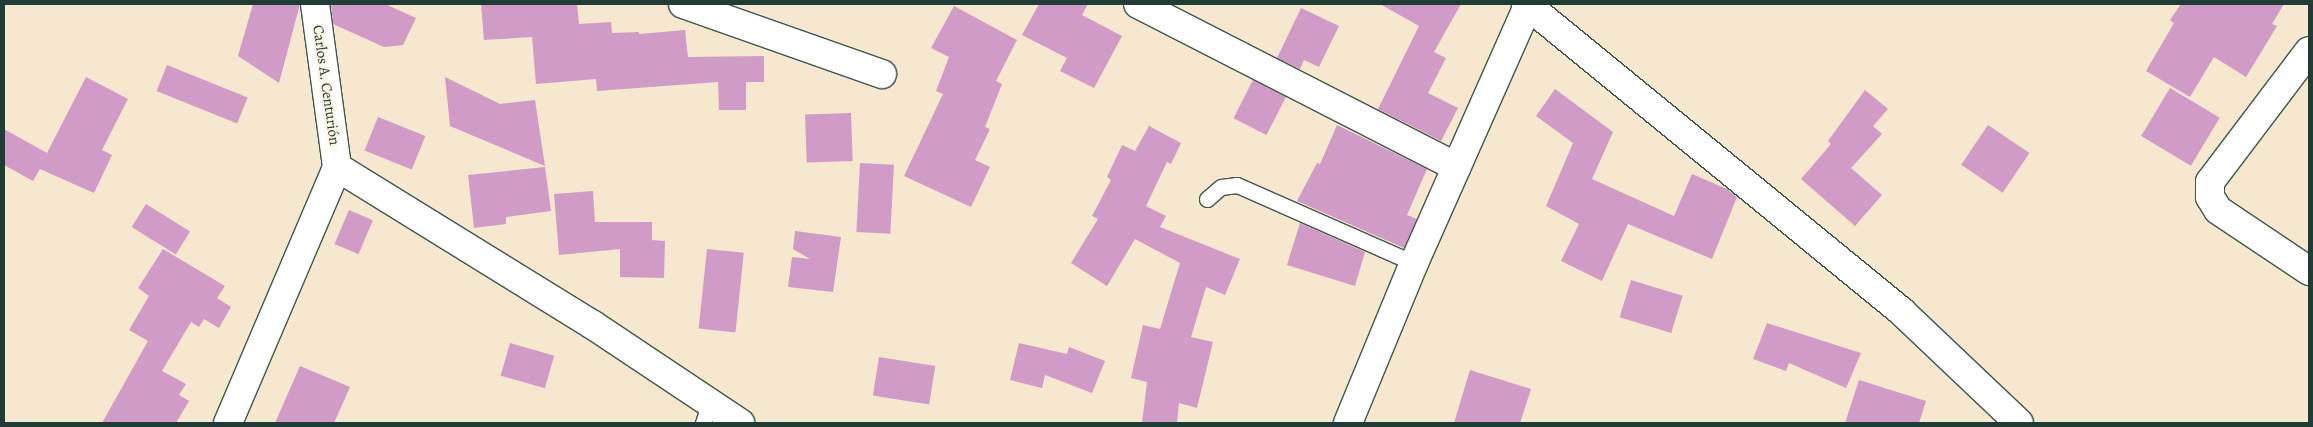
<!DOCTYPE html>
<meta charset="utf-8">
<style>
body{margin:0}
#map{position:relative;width:2313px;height:427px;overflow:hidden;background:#f5e8ce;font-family:Alegreya,serif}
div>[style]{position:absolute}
.building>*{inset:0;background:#d09bc6;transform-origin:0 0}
.roads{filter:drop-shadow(1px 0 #3f574b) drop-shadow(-1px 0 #3f574b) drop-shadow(0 1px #3f574b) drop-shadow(0 -1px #3f574b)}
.service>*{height:15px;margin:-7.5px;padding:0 7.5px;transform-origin:7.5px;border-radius:7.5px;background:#fff}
.minor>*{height:28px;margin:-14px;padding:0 14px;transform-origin:14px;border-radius:14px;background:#fff}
span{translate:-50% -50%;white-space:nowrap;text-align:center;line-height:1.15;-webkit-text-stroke:4.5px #fcf5e5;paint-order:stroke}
.street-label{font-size:15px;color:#1f3d34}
.frame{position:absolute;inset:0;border:5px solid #1f3d34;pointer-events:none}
</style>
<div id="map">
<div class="building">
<i style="clip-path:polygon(253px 4px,300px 4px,279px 83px,238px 56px)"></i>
<i style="clip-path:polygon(331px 4px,385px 4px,416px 18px,403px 45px,384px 47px,333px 24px)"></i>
<i style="clip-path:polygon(481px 4px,577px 4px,579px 24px,611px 22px,612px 33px,639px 32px,639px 34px,685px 30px,688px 57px,764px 56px,764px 82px,746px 82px,746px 110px,719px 110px,718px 82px,597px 91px,596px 79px,536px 84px,532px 37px,484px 40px)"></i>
<i style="clip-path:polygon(1039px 4px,1088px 4px,1082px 15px,1122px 36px,1094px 88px,1060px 71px,1067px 58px,1022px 35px)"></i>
<i style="clip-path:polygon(1380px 4px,1461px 4px,1434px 52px,1446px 58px,1428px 93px,1458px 108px,1441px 141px,1378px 109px,1419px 26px)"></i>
<i style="clip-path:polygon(2181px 4px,2284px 4px,2272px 24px,2277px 26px,2246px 77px,2214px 57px,2190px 97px,2146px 71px,2174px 23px,2170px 20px)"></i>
<i style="clip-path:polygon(954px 6px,1017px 40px,996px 81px,1002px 84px,985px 127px,990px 129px,975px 160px,990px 167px,971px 207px,904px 176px,943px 94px,936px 91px,949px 57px,931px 48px)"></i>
<i style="clip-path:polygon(1301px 8px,1339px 26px,1319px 67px,1304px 60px,1300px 69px,1277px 58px)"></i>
<i style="left:167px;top:65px;width:87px;height:28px;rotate:22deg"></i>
<i style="clip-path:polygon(86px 77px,128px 99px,102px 150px,112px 155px,94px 193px,40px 169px,33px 181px,4px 165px,4px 129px,47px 153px)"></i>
<i style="clip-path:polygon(445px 77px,500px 104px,535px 100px,545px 166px,450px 126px)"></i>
<i style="left:1253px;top:80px;width:37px;height:43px;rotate:27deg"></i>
<i style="left:2170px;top:88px;width:58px;height:56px;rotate:31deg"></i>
<i style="clip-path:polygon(1555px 89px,1613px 132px,1592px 179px,1674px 216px,1692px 174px,1727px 189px,1737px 197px,1712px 259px,1628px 224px,1602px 281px,1561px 261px,1579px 224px,1546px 206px,1573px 143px,1536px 116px)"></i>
<i style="clip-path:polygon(1865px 90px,1888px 109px,1873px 126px,1882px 134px,1851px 168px,1882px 195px,1855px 226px,1801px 179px,1831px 144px,1828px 141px)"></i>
<i style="left:851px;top:113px;width:48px;height:46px;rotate:88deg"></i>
<i style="left:378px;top:117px;width:51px;height:36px;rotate:22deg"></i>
<i style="clip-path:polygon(1337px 125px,1427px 169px,1407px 215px,1417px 219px,1404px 248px,1297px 201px,1317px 163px,1320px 164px)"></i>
<i style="left:1988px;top:125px;width:50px;height:48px;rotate:34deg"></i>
<i style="clip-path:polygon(1149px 126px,1181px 143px,1171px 164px,1167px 162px,1146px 206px,1166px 216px,1160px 227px,1240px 259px,1225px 295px,1206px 287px,1191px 337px,1213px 342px,1197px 408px,1179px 403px,1177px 423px,1142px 423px,1147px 382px,1131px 378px,1143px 325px,1160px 329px,1180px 263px,1135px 239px,1107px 286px,1071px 263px,1098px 219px,1092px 216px,1111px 180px,1107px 177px,1122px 145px,1135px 151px)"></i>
<i style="left:860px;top:163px;width:34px;height:69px;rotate:3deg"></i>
<i style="clip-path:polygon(545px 167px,551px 211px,506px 217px,506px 224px,474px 228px,468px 175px)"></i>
<i style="clip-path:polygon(593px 191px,595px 222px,652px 222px,652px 240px,665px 241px,664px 278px,620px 277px,620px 249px,559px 255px,554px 194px)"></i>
<i style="left:146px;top:204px;width:52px;height:27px;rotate:32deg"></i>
<i style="left:349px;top:210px;width:26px;height:37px;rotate:23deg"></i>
<i style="clip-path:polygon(1300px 223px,1365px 252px,1355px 286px,1287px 265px)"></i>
<i style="clip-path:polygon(795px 231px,841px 237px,833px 292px,788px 287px,792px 257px,810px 259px,793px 249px)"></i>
<i style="clip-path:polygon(163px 249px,225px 286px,217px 298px,231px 307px,219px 328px,204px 319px,199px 327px,191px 322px,162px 371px,186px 384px,179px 395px,189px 401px,176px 423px,102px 423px,148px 341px,129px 330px,149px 296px,138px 288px)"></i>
<i style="left:707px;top:249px;width:37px;height:80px;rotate:6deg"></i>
<i style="left:1631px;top:280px;width:54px;height:39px;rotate:17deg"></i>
<i style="clip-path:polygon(1767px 323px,1861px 353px,1846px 388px,1789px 363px,1786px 371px,1753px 359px)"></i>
<i style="left:510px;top:343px;width:46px;height:34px;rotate:16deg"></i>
<i style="clip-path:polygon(1019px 343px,1067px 354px,1069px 347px,1105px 361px,1092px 393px,1045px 375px,1042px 388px,1010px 380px)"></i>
<i style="left:879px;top:357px;width:57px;height:39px;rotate:9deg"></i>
<i style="clip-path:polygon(300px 366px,350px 387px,334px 423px,275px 423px)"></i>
<i style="clip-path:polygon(1470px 370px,1531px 389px,1520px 423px,1454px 423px)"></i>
<i style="clip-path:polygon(1859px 380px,1926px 401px,1919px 423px,1845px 423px)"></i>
</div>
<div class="roads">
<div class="service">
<i style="left:1207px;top:199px;width:18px;rotate:-41deg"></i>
<i style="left:1221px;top:187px;width:16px;rotate:-7deg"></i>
<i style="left:1237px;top:185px;width:193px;rotate:23.8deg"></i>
<i style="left:703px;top:423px;width:20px;rotate:-72deg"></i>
</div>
<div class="minor">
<i style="left:315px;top:4px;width:164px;rotate:82.3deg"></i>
<i style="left:683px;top:4px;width:211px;rotate:19.4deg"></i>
<i style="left:1138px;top:4px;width:358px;rotate:27.1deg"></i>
<i style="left:1526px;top:4px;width:486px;rotate:39.3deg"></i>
<i style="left:1902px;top:312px;width:161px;rotate:43.5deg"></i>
<i style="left:2309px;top:51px;width:164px;rotate:127.1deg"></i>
<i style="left:2210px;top:182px;width:15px;rotate:90deg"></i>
<i style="left:2210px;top:197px;width:15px;rotate:58deg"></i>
<i style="left:2218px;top:210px;width:110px;rotate:33.8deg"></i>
<i style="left:337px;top:167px;width:301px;rotate:31.7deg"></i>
<i style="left:593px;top:325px;width:177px;rotate:33.7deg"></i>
<i style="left:228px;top:423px;width:278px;rotate:-66.9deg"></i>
<i style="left:1348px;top:423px;width:173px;rotate:-67.6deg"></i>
<i style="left:1414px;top:263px;width:283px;rotate:-66.1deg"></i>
</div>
</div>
<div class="street-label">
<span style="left:326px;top:85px;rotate:82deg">Carlos A. Centurión</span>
</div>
<div class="frame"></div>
</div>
